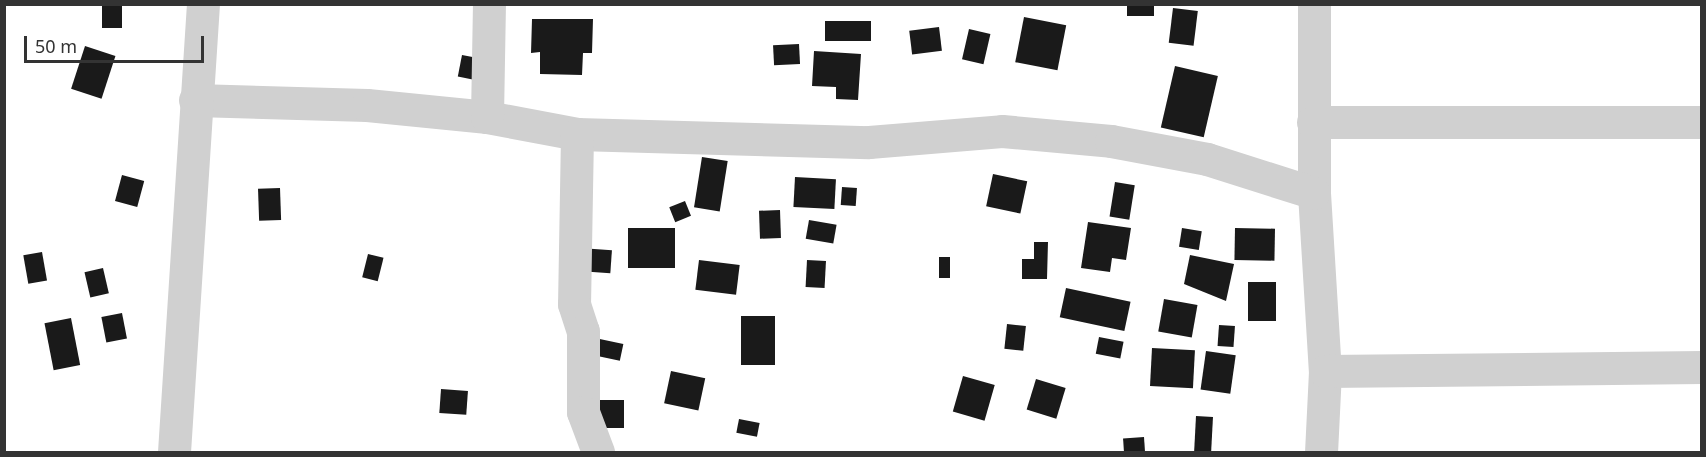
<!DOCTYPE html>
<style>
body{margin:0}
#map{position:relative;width:1706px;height:457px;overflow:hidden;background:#fff;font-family:"Noto Sans",sans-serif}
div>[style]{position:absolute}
.building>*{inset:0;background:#1a1a1a;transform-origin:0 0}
.minor>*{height:33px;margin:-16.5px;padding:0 16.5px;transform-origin:16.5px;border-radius:16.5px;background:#d0d0d0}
span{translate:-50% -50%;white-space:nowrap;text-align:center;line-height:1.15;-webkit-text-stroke:6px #fff;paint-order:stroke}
.frame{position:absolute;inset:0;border:6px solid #333;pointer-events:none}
.scale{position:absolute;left:24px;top:36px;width:180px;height:27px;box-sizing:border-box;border:3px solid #333;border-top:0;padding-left:8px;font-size:18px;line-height:21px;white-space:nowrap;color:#333;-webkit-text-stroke:4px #fff;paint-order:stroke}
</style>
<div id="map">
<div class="building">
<i style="left:102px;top:4px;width:20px;height:24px"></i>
<i style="left:1127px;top:4px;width:27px;height:12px"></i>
<i style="left:1173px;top:8px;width:25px;height:35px;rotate:7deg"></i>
<i style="left:1024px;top:17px;width:43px;height:46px;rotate:11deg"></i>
<i style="clip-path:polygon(532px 19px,593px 19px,592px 53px,583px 53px,582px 75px,540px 74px,540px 52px,531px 53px)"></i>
<i style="left:825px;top:21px;width:46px;height:20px"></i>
<i style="left:939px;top:27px;width:24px;height:30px;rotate:83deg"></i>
<i style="left:969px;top:29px;width:22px;height:31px;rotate:13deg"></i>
<i style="left:799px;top:44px;width:20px;height:26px;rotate:87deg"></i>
<i style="left:85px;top:46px;width:32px;height:45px;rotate:18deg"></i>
<i style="clip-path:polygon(814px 51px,861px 54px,858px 100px,836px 99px,836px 87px,812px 86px)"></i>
<i style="left:462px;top:55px;width:20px;height:22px;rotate:11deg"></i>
<i style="left:1175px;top:66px;width:44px;height:63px;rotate:13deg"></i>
<i style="left:702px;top:157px;width:26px;height:51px;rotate:9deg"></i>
<i style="left:993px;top:174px;width:35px;height:33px;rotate:12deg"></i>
<i style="left:122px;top:175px;width:23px;height:27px;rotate:15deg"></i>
<i style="left:795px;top:177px;width:41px;height:30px;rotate:3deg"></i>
<i style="left:1115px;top:182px;width:20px;height:35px;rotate:9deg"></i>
<i style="left:842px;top:187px;width:15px;height:18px;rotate:4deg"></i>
<i style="left:280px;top:188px;width:32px;height:22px;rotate:88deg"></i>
<i style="left:685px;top:201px;width:16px;height:17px;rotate:68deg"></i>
<i style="left:780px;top:210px;width:28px;height:21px;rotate:88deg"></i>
<i style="left:809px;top:220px;width:28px;height:19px;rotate:10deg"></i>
<i style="clip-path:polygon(1088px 222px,1131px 228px,1126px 260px,1112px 258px,1110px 272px,1081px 268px)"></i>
<i style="left:628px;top:228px;width:47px;height:40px"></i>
<i style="left:1182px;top:228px;width:20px;height:19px;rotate:9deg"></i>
<i style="left:1235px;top:228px;width:40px;height:32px;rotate:1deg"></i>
<i style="clip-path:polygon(1034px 242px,1048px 242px,1047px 279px,1022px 279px,1022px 259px,1034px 259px)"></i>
<i style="left:580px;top:248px;width:32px;height:23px;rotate:4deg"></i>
<i style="left:42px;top:252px;width:29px;height:19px;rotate:80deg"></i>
<i style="left:368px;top:254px;width:16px;height:24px;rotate:14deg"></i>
<i style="clip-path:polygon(1190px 255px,1234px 264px,1226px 301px,1184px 284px)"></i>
<i style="left:939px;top:257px;width:11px;height:21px"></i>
<i style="left:699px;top:260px;width:41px;height:30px;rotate:7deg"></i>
<i style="left:807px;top:260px;width:19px;height:27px;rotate:3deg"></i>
<i style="left:103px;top:268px;width:26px;height:19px;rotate:77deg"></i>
<i style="left:1248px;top:282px;width:28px;height:39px"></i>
<i style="left:1066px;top:288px;width:66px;height:30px;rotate:12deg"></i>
<i style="left:1164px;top:299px;width:34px;height:33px;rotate:10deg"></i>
<i style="left:122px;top:313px;width:26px;height:21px;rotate:79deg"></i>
<i style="left:741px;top:316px;width:34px;height:49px"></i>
<i style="left:71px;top:318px;width:48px;height:27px;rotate:79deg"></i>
<i style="left:1007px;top:324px;width:19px;height:25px;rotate:6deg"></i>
<i style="left:1219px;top:325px;width:16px;height:21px;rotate:4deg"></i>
<i style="left:1099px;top:337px;width:25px;height:17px;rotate:11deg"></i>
<i style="left:595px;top:338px;width:29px;height:17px;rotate:12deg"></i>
<i style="left:1152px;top:348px;width:43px;height:38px;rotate:3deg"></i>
<i style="left:1206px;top:351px;width:30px;height:39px;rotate:8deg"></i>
<i style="left:671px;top:371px;width:35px;height:33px;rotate:12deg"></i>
<i style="left:963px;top:376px;width:33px;height:37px;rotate:16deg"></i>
<i style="left:1036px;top:379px;width:31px;height:32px;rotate:17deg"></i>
<i style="left:441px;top:389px;width:27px;height:24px;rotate:4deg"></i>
<i style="left:624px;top:400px;width:28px;height:30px;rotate:90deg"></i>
<i style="left:1196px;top:416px;width:17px;height:36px;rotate:3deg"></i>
<i style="left:739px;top:419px;width:21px;height:14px;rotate:11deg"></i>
<i style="left:1144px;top:437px;width:15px;height:21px;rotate:86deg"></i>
</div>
<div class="minor">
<i style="left:1314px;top:4px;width:189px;rotate:90deg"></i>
<i style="left:1314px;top:193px;width:178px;rotate:86.5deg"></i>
<i style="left:1325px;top:371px;width:81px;rotate:92.8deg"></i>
<i style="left:195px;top:100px;width:172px;rotate:1.7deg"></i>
<i style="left:367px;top:105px;width:121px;rotate:5.7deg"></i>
<i style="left:487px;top:117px;width:92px;rotate:10.7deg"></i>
<i style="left:577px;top:134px;width:292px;rotate:1.6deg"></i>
<i style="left:869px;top:142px;width:133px;rotate:-4.7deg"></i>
<i style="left:1002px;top:131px;width:109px;rotate:5.2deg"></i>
<i style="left:1111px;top:141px;width:98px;rotate:10.6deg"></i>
<i style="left:1207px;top:159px;width:112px;rotate:17.6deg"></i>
<i style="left:487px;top:117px;width:113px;rotate:-89deg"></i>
<i style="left:1313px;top:122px;width:389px"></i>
<i style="left:577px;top:134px;width:170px;rotate:91deg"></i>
<i style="left:574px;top:304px;width:28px;rotate:72deg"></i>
<i style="left:583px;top:331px;width:81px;rotate:90deg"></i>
<i style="left:583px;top:412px;width:43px;rotate:69.4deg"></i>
<i style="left:1325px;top:371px;width:377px;rotate:-0.6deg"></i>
<i style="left:174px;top:452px;width:449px;rotate:-86.3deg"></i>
</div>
<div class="frame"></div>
<div class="scale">50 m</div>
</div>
